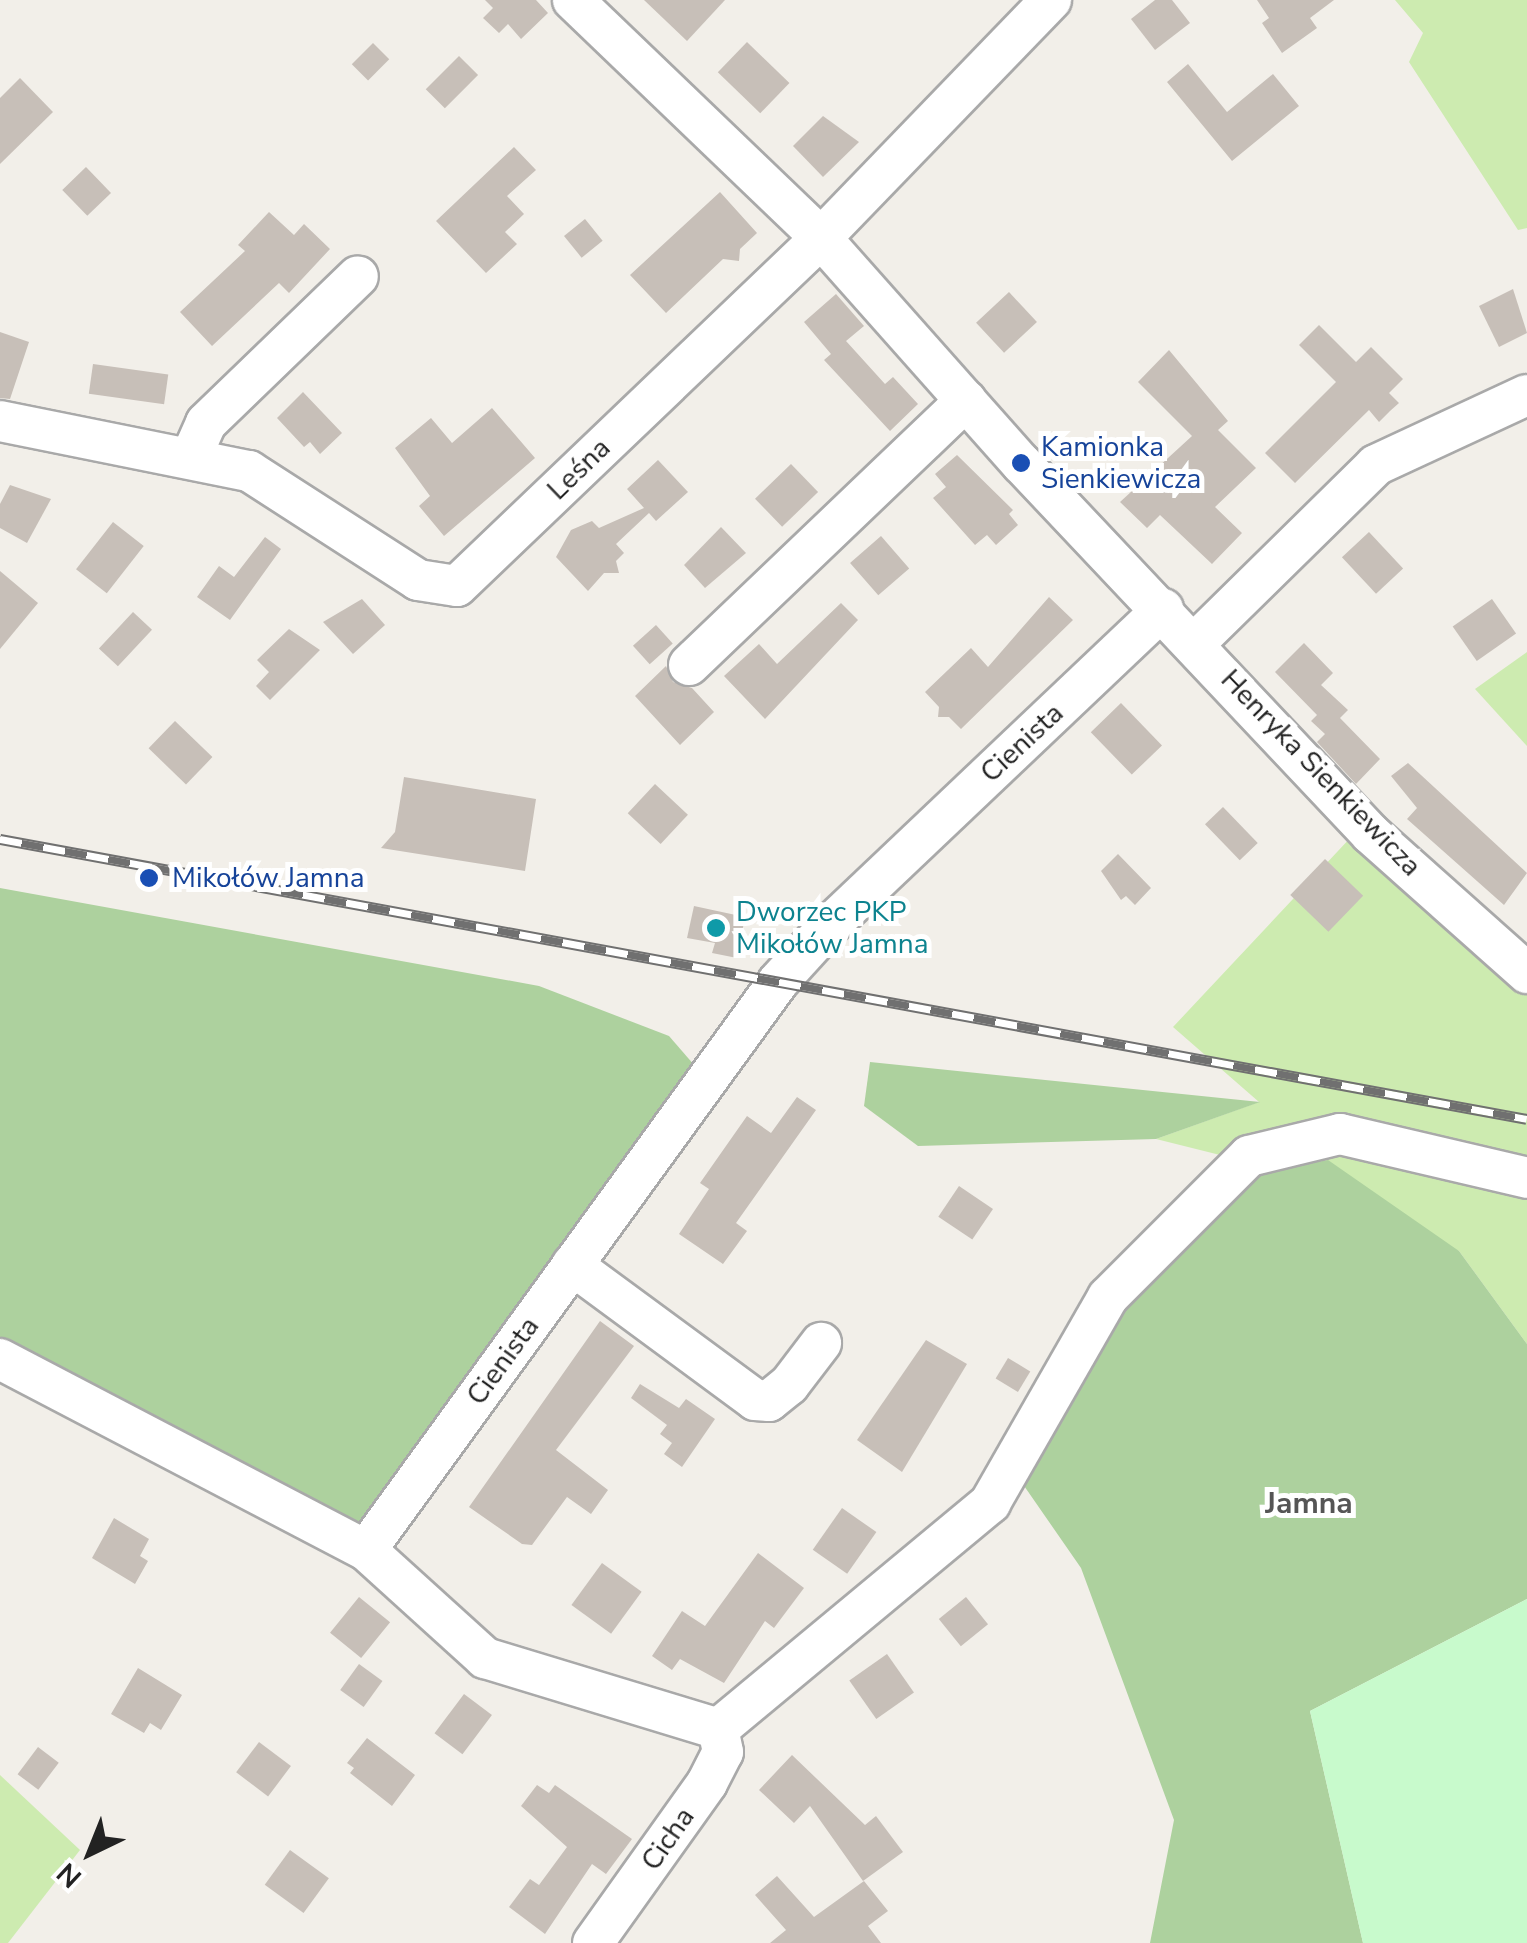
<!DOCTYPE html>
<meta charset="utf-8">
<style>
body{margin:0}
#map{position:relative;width:1527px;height:1943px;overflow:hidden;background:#f2efe9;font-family:"Nunito Sans",sans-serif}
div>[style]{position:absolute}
.grass>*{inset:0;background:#cdebb0}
.forest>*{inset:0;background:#add19e}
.park>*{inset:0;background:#c8facc}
.building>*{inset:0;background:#c7bfb8;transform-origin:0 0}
.roads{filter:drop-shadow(2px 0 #a9a9a9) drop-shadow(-2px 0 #a9a9a9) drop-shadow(0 2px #a9a9a9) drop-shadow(0 -2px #a9a9a9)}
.minor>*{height:40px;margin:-20px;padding:0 20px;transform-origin:20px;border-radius:20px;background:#fff}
.rail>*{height:11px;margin-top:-5.5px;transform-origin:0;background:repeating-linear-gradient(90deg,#fff 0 22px,#707070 0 44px);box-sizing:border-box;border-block:2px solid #707070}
.dots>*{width:28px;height:28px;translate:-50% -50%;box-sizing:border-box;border:5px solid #fff;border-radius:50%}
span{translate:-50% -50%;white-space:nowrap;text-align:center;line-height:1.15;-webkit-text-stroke:10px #fff;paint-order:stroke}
.transit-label{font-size:28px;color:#164399}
.left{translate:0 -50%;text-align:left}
.street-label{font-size:28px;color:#222}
.culture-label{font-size:28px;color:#0d838f}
.neighbourhood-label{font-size:30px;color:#555;font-weight:700}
.north{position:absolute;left:40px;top:1803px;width:100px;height:100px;-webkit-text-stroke:8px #fff;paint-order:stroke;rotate:223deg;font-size:28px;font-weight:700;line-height:40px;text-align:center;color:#222}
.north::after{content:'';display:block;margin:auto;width:35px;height:45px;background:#222;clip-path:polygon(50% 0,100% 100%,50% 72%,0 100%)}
</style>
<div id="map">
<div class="grass">
<i style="clip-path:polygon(1395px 0,1527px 0,1527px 228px,1518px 230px,1409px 62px,1423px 33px)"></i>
<i style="clip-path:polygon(1527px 652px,1527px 746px,1475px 689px)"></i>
<i style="clip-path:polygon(1353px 835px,1527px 973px,1527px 1344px,1459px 1251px,1249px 1175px,1232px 1158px,1156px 1139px,1259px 1102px,1173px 1027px)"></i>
<i style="clip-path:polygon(0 1775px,80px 1850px,8px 1943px,0 1943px)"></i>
</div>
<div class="forest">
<i style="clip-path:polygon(0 888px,539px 986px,669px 1036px,695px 1066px,366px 1527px,0 1352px)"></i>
<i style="clip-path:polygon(870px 1062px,1260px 1102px,1156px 1139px,918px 1146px,864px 1106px)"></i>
<i style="clip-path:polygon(1328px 1160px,1459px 1251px,1527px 1344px,1527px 1599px,1310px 1711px,1363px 1943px,1150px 1943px,1174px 1820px,1081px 1568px,1020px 1480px,1104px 1294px,1249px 1175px)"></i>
</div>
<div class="park">
<i style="clip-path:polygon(1527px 1599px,1527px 1943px,1363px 1943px,1310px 1711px)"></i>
</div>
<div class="building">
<i style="clip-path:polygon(485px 0,536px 0,548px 13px,521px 39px,508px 24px,499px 33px,483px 18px,493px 8px)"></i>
<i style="clip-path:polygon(644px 0,725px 0,687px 41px)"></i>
<i style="clip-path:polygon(1155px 0,1172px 0,1190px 23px,1155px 50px,1131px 19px)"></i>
<i style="clip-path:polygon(1257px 0,1334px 0,1310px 18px,1317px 28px,1282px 53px,1262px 23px,1269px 18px)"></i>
<i style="left:747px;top:42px;width:59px;height:42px;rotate:44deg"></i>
<i style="left:373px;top:43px;width:23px;height:30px;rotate:45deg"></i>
<i style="left:459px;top:56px;width:27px;height:47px;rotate:45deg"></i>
<i style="clip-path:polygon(1188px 64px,1227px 112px,1273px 74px,1299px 106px,1232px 161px,1167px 82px)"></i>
<i style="clip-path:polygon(20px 78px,53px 112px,0 164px,0 98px)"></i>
<i style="clip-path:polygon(823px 116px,859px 142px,823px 177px,793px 146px)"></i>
<i style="clip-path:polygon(514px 147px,536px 170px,507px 196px,524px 214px,505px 232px,517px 244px,486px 273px,436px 221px)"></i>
<i style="left:86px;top:167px;width:36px;height:33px;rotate:46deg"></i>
<i style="clip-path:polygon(720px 192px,757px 233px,740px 249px,739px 261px,723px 259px,666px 313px,630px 275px)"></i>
<i style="clip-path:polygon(269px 212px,294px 235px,304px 224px,330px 249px,289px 293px,279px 283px,212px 346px,180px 312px,245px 251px,238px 245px)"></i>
<i style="left:585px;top:219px;width:28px;height:27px;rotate:51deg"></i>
<i style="clip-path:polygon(1513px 289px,1527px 333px,1499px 347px,1479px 306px)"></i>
<i style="left:1009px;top:292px;width:41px;height:45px;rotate:47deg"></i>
<i style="clip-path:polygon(836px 294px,864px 326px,846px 341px,885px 384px,893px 377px,918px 404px,890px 431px,824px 360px,838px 348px,831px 354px,804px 322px)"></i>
<i style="clip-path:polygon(1319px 325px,1356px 362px,1371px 347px,1403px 379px,1389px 393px,1399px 403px,1390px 411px,1379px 422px,1369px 410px,1295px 483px,1265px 453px,1336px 382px,1299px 345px)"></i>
<i style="clip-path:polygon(0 332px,29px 342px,10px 399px,0 398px)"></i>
<i style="clip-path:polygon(1169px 350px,1228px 421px,1218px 430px,1256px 468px,1215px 507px,1242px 533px,1212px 564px,1160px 515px,1147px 528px,1120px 502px,1192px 436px,1138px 382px)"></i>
<i style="left:93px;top:364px;width:76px;height:30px;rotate:8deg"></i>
<i style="clip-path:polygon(303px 392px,342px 433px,320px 454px,310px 442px,304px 447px,277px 418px)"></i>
<i style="clip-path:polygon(492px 408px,535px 458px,444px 536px,419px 506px,430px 496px,395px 448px,431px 418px,452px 443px)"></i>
<i style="clip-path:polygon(957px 455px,1013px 510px,1009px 514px,1018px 525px,996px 545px,987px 535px,975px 545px,933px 498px,946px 487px,935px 474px)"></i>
<i style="clip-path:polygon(658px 460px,688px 492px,656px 521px,649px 513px,616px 544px,624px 553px,616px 561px,619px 573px,604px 573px,588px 591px,556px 557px,571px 530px,592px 521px,599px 528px,644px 508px,627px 489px)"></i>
<i style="left:791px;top:464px;width:39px;height:50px;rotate:46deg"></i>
<i style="clip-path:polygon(10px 485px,51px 499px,27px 543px,0 528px,0 504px)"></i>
<i style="left:113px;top:522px;width:39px;height:60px;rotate:38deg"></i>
<i style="clip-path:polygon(721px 527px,746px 553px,705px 588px,684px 565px)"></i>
<i style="left:1369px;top:532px;width:50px;height:37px;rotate:47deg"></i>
<i style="left:881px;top:536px;width:43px;height:41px;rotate:49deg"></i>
<i style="clip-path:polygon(265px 537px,281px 549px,230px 620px,197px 597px,219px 566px,234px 577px)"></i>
<i style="clip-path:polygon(0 571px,38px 603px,0 649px)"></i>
<i style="clip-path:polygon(1049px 597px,1073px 620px,961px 729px,949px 717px,938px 717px,939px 707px,925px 692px,971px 648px,988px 667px)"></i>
<i style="clip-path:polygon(362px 599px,385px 625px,353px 654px,323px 622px)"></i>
<i style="left:1492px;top:599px;width:42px;height:48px;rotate:55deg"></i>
<i style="clip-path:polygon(841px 603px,858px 620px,765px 719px,724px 676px,759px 644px,777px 664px)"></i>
<i style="left:133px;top:612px;width:26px;height:50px;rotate:43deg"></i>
<i style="left:656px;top:625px;width:25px;height:31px;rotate:48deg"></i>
<i style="clip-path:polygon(289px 629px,320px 650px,270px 700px,256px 686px,269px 672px,257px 660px)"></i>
<i style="clip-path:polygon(1304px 643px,1333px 673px,1321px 685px,1348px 710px,1340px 718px,1380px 759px,1356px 784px,1317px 742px,1325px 734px,1311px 721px,1317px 715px,1275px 672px)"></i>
<i style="clip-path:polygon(666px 666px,673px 682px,692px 688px,714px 712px,680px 745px,635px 696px)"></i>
<i style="left:1121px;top:703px;width:59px;height:42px;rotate:46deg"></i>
<i style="left:175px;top:721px;width:52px;height:38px;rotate:44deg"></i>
<i style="clip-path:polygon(1408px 763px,1527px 873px,1504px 905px,1407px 819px,1417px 808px,1391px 776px)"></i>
<i style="clip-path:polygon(404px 777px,536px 799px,525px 871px,381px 848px,395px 832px)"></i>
<i style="left:655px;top:784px;width:45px;height:40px;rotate:43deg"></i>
<i style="left:1223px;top:807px;width:50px;height:25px;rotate:46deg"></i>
<i style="clip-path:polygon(1118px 854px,1151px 888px,1135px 905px,1126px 896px,1121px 900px,1101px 871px)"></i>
<i style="left:1325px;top:859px;width:53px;height:50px;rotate:44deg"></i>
<i style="clip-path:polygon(694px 906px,745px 917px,737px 958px,712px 953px,715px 943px,687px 938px)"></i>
<i style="clip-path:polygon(797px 1097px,816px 1110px,736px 1223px,747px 1231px,723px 1264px,679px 1234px,709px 1189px,700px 1183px,747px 1116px,771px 1133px)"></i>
<i style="left:959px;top:1186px;width:41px;height:37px;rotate:34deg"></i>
<i style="clip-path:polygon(600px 1321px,634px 1346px,556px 1450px,608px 1490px,591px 1514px,567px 1497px,532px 1545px,522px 1544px,469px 1507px)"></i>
<i style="clip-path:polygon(926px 1340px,967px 1364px,902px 1472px,857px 1440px)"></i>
<i style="left:1008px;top:1358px;width:26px;height:24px;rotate:31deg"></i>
<i style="clip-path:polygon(640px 1384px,679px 1408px,686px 1399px,715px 1419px,682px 1467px,664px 1454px,672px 1443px,660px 1434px,667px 1425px,631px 1398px)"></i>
<i style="left:842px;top:1508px;width:42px;height:51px;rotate:35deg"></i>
<i style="clip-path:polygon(114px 1518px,149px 1539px,140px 1556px,148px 1561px,135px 1584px,92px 1558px)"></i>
<i style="clip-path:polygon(758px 1553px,804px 1588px,774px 1628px,765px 1621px,724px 1683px,680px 1659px,672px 1670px,652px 1656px,682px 1611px,705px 1626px)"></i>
<i style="left:602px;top:1563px;width:49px;height:52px;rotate:36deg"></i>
<i style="left:359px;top:1597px;width:40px;height:46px;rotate:39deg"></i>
<i style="left:966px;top:1597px;width:35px;height:35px;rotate:51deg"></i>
<i style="left:887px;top:1654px;width:47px;height:46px;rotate:55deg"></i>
<i style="left:359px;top:1664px;width:29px;height:32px;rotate:36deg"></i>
<i style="clip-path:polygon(138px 1668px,182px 1695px,161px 1730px,150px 1723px,144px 1733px,111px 1714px)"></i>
<i style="left:464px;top:1694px;width:35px;height:49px;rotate:37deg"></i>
<i style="clip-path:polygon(367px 1738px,415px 1775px,392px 1806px,350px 1773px,354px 1768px,347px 1763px)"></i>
<i style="left:259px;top:1742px;width:40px;height:38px;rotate:37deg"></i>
<i style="left:38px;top:1747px;width:26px;height:34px;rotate:37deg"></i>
<i style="clip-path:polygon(792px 1755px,865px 1825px,876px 1816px,903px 1852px,863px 1881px,810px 1806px,794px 1823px,759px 1790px)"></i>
<i style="clip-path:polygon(537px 1785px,549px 1793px,555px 1785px,632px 1839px,606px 1874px,592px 1864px,545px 1934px,509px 1907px,530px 1879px,539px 1885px,567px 1847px,521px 1806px)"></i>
<i style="left:290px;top:1850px;width:48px;height:43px;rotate:36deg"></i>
<i style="clip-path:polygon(777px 1876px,814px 1917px,864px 1881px,888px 1911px,868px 1926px,881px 1943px,770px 1943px,786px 1930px,755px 1895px)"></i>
</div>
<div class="roads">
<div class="minor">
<i style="left:573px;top:0;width:344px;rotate:43.8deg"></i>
<i style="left:821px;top:238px;width:301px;rotate:48.4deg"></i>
<i style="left:1021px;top:463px;width:510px;rotate:46.67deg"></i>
<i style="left:1371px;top:834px;width:209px;rotate:41.7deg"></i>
<i style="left:0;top:421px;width:254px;rotate:11.4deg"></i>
<i style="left:249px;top:471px;width:201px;rotate:32.8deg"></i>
<i style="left:418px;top:580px;width:39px;rotate:9deg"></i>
<i style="left:457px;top:586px;width:504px;rotate:-43.71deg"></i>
<i style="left:821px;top:238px;width:331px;rotate:-46deg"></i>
<i style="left:191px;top:457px;width:37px;rotate:-66deg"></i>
<i style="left:206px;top:423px;width:211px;rotate:-44deg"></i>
<i style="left:1196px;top:642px;width:252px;rotate:-44.5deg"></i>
<i style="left:1376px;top:465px;width:166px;rotate:-24.9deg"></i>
<i style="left:689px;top:665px;width:383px;rotate:-43.7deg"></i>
<i style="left:572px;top:1265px;width:227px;rotate:36.4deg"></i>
<i style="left:755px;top:1400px;width:14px;rotate:4deg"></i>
<i style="left:769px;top:1401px;width:26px;rotate:-39deg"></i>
<i style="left:789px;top:1385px;width:53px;rotate:-52.7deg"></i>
<i style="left:0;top:1359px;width:413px;rotate:27.6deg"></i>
<i style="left:366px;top:1550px;width:161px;rotate:42.2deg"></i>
<i style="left:485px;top:1658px;width:244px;rotate:16.9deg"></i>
<i style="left:366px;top:1550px;width:702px;rotate:-54.04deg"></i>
<i style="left:778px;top:982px;width:74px;rotate:-47.7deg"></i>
<i style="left:828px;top:927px;width:462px;rotate:-43.5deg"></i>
<i style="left:718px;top:1729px;width:354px;rotate:-39.7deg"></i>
<i style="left:990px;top:1503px;width:237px;rotate:-60.2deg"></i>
<i style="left:1108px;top:1297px;width:199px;rotate:-45deg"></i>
<i style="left:1249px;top:1156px;width:94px;rotate:-13.6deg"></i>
<i style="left:1340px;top:1134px;width:192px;rotate:13.2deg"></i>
<i style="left:593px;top:1943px;width:196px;rotate:-54.5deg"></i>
<i style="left:707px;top:1783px;width:35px;rotate:-63deg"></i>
<i style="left:723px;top:1752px;width:24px;rotate:-102deg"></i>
</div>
</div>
<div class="rail">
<i style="left:0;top:839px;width:1552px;rotate:10.39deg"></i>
</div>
<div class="dots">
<i style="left:1021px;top:463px;background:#1a4fb4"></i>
<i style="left:149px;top:878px;background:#1a4fb4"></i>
<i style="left:716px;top:928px;background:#0f9aa8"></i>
</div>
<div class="transit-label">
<span class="left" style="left:1041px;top:463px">Kamionka<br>Sienkiewicza</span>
<span class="left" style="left:172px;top:878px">Mikołów Jamna</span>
</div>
<div class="street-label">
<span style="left:579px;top:469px;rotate:-44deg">Leśna</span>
<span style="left:1022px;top:743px;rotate:-43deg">Cienista</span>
<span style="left:1321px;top:773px;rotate:46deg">Henryka Sienkiewicza</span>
<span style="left:503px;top:1361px;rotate:-54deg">Cienista</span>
<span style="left:668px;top:1839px;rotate:-55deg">Cicha</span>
</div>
<div class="culture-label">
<span class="left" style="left:736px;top:928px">Dworzec PKP<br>Mikołów Jamna</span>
</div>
<div class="neighbourhood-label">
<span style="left:1309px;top:1504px">Jamna</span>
</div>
<div class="north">N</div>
</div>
